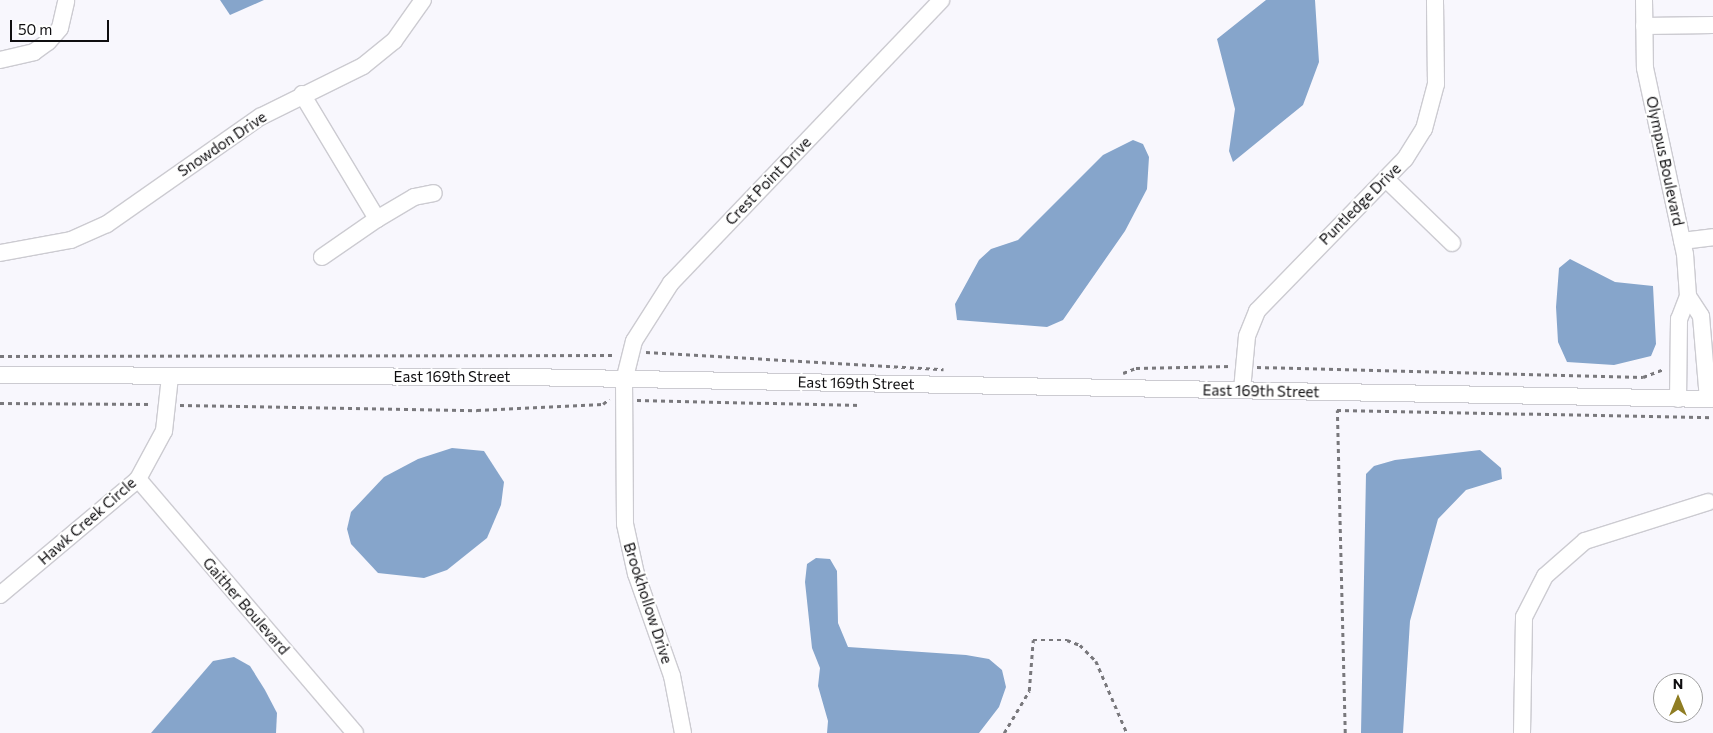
<!DOCTYPE html>
<style>
body{margin:0}
#map{position:relative;width:1713px;height:733px;overflow:hidden;background:#f8f7fd;font-family:Commissioner,sans-serif}
div>[style]{position:absolute}
.water>*{inset:0;background:#86a5cb}
.path>*{height:2.5px;margin-top:-1.25px;transform-origin:0;background:repeating-linear-gradient(90deg,#79787c 0 4px,transparent 0 8px)}
.roads{filter:drop-shadow(1px 0 #cccbd1) drop-shadow(-1px 0 #cccbd1) drop-shadow(0 1px #cccbd1) drop-shadow(0 -1px #cccbd1)}
.minor>*{height:16px;margin:-8px;padding:0 8px;transform-origin:8px;border-radius:8px;background:#fff}
span{translate:-50% -50%;white-space:nowrap;text-align:center;line-height:1.15;-webkit-text-stroke:4px #fff;paint-order:stroke}
.street-label{font-size:15px;color:#0f0e10}
.north{position:absolute;left:1653px;top:673px;width:50px;height:50px;box-sizing:border-box;background:#fff;border:1px solid #9f9f9f;border-radius:50%;rotate:0deg;font-size:14px;font-weight:700;line-height:20px;text-align:center;color:#0f0e10}
.north::after{content:'';display:block;margin:auto;width:18px;height:22px;background:#8f7d23;clip-path:polygon(50% 0,100% 100%,50% 72%,0 100%)}
.scale{position:absolute;left:10px;top:20px;width:99px;height:22px;box-sizing:border-box;border:2px solid #0f0e10;border-top:0;padding-left:6px;font-size:15px;line-height:18px;white-space:nowrap;color:#0f0e10;-webkit-text-stroke:4px #fff;paint-order:stroke}
</style>
<div id="map">
<div class="water">
<i style="clip-path:polygon(220px 0,264px 0,230px 15px)"></i>
<i style="clip-path:polygon(1266px 0,1315px 0,1319px 62px,1303px 105px,1233px 162px,1229px 151px,1235px 109px,1217px 39px)"></i>
<i style="clip-path:polygon(1133px 140px,1143px 144px,1149px 157px,1147px 189px,1125px 231px,1063px 320px,1047px 327px,957px 320px,955px 304px,979px 260px,991px 249px,1018px 240px,1103px 155px)"></i>
<i style="clip-path:polygon(1570px 259px,1615px 282px,1653px 286px,1656px 344px,1651px 356px,1614px 365px,1567px 362px,1558px 342px,1556px 307px,1559px 268px)"></i>
<i style="clip-path:polygon(452px 448px,484px 451px,504px 482px,501px 505px,487px 538px,447px 570px,424px 578px,378px 573px,351px 544px,347px 529px,351px 512px,384px 477px,418px 459px)"></i>
<i style="clip-path:polygon(1480px 450px,1501px 468px,1502px 479px,1466px 490px,1438px 519px,1410px 621px,1403px 733px,1361px 733px,1366px 474px,1374px 466px,1395px 460px)"></i>
<i style="clip-path:polygon(816px 558px,830px 559px,837px 571px,838px 623px,848px 647px,966px 655px,989px 659px,1002px 670px,1006px 687px,999px 707px,979px 733px,827px 733px,828px 721px,818px 686px,820px 668px,812px 648px,805px 582px,807px 564px)"></i>
<i style="clip-path:polygon(234px 657px,250px 666px,265px 690px,277px 713px,276px 733px,151px 733px,213px 661px)"></i>
</div>
<div class="path">
<i style="left:646px;top:352px;width:298px;rotate:3.3deg"></i>
<i style="left:0;top:356px;width:616px;rotate:-0.09deg"></i>
<i style="left:1257px;top:367px;width:386px;rotate:1.5deg"></i>
<i style="left:1643px;top:377px;width:22px;rotate:-21deg"></i>
<i style="left:1123px;top:373px;width:14px;rotate:-21deg"></i>
<i style="left:1136px;top:368px;width:95px;rotate:-1.2deg"></i>
<i style="left:637px;top:400px;width:224px;rotate:1.3deg"></i>
<i style="left:0;top:403px;width:152px;rotate:0.4deg"></i>
<i style="left:180px;top:405px;width:297px;rotate:1deg"></i>
<i style="left:477px;top:410px;width:126px;rotate:-2.7deg"></i>
<i style="left:603px;top:404px;width:8px;rotate:-40deg"></i>
<i style="left:1004px;top:733px;width:49px;rotate:-59.2deg"></i>
<i style="left:1029px;top:691px;width:51px;rotate:-85.5deg"></i>
<i style="left:1033px;top:640px;width:34px"></i>
<i style="left:1067px;top:640px;width:14px;rotate:21deg"></i>
<i style="left:1080px;top:645px;width:23px;rotate:45deg"></i>
<i style="left:1096px;top:661px;width:78px;rotate:66.7deg"></i>
<i style="left:1345px;top:733px;width:323px;rotate:-91.4deg"></i>
<i style="left:1337px;top:410px;width:376px;rotate:1.1deg"></i>
</div>
<div class="roads">
<div class="minor">
<i style="left:1644px;top:0;width:68px;rotate:89.2deg"></i>
<i style="left:1645px;top:68px;width:190px;rotate:77.9deg"></i>
<i style="left:1685px;top:254px;width:42px;rotate:85.9deg"></i>
<i style="left:1688px;top:296px;width:25px;rotate:111deg"></i>
<i style="left:1679px;top:319px;width:80px;rotate:90.7deg"></i>
<i style="left:1644px;top:26px;width:69px;rotate:-0.8deg"></i>
<i style="left:0;top:60px;width:35px;rotate:-13deg"></i>
<i style="left:34px;top:52px;width:17px;rotate:-36deg"></i>
<i style="left:48px;top:42px;width:18px;rotate:-49deg"></i>
<i style="left:60px;top:28px;width:28px;rotate:-77deg"></i>
<i style="left:302px;top:94px;width:146px;rotate:59deg"></i>
<i style="left:377px;top:219px;width:43px;rotate:-30.7deg"></i>
<i style="left:414px;top:197px;width:20px;rotate:-11deg"></i>
<i style="left:1386px;top:179px;width:92px;rotate:44.1deg"></i>
<i style="left:1682px;top:241px;width:31px;rotate:-7deg"></i>
<i style="left:0;top:253px;width:72px;rotate:-10.4deg"></i>
<i style="left:71px;top:240px;width:39px;rotate:-24deg"></i>
<i style="left:107px;top:224px;width:187px;rotate:-35deg"></i>
<i style="left:260px;top:117px;width:115px;rotate:-26.3deg"></i>
<i style="left:363px;top:66px;width:40px;rotate:-39deg"></i>
<i style="left:394px;top:41px;width:50px;rotate:-54.7deg"></i>
<i style="left:322px;top:257px;width:67px;rotate:-34.6deg"></i>
<i style="left:1688px;top:296px;width:24px;rotate:57deg"></i>
<i style="left:1701px;top:316px;width:83px;rotate:85.2deg"></i>
<i style="left:0;top:375px;width:523px;rotate:0.22deg"></i>
<i style="left:523px;top:377px;width:1190px;rotate:1.06deg"></i>
<i style="left:1242px;top:390px;width:54px;rotate:-84.7deg"></i>
<i style="left:1247px;top:336px;width:27px;rotate:-68deg"></i>
<i style="left:1257px;top:311px;width:212px;rotate:-45.8deg"></i>
<i style="left:1405px;top:159px;width:36px;rotate:-58deg"></i>
<i style="left:1424px;top:129px;width:47px;rotate:-75.1deg"></i>
<i style="left:1436px;top:84px;width:84px;rotate:-90.7deg"></i>
<i style="left:138px;top:479px;width:334px;rotate:49.5deg"></i>
<i style="left:0;top:595px;width:180px;rotate:-40deg"></i>
<i style="left:138px;top:479px;width:55px;rotate:-61.6deg"></i>
<i style="left:164px;top:431px;width:54px;rotate:-83.7deg"></i>
<i style="left:683px;top:733px;width:58px;rotate:-100.9deg"></i>
<i style="left:672px;top:676px;width:108px;rotate:-109.4deg"></i>
<i style="left:636px;top:574px;width:51px;rotate:-102.4deg"></i>
<i style="left:625px;top:524px;width:143px;rotate:-90.4deg"></i>
<i style="left:624px;top:381px;width:41px;rotate:-76deg"></i>
<i style="left:634px;top:341px;width:69px;rotate:-57.5deg"></i>
<i style="left:671px;top:283px;width:391px;rotate:-46.3deg"></i>
<i style="left:1522px;top:733px;width:116px;rotate:-89deg"></i>
<i style="left:1524px;top:617px;width:46px;rotate:-62.9deg"></i>
<i style="left:1545px;top:576px;width:53px;rotate:-41.2deg"></i>
<i style="left:1585px;top:541px;width:129px;rotate:-17.6deg"></i>
</div>
</div>
<div class="street-label">
<span style="left:222px;top:144px;rotate:-34deg">Snowdon Drive</span>
<span style="left:1665px;top:161px;rotate:78deg">Olympus Boulevard</span>
<span style="left:768px;top:181px;rotate:-46deg">Crest Point Drive</span>
<span style="left:1360px;top:204px;rotate:-45deg">Puntledge Drive</span>
<span style="left:452px;top:377px">East 169th Street</span>
<span style="left:856px;top:383px;rotate:1deg">East 169th Street</span>
<span style="left:1261px;top:391px;rotate:1deg">East 169th Street</span>
<span style="left:87px;top:521px;rotate:-41deg">Hawk Creek Circle</span>
<span style="left:648px;top:603px;rotate:72deg">Brookhollow Drive</span>
<span style="left:246px;top:606px;rotate:49deg">Gaither Boulevard</span>
</div>
<div class="north">N</div>
<div class="scale">50 m</div>
</div>
